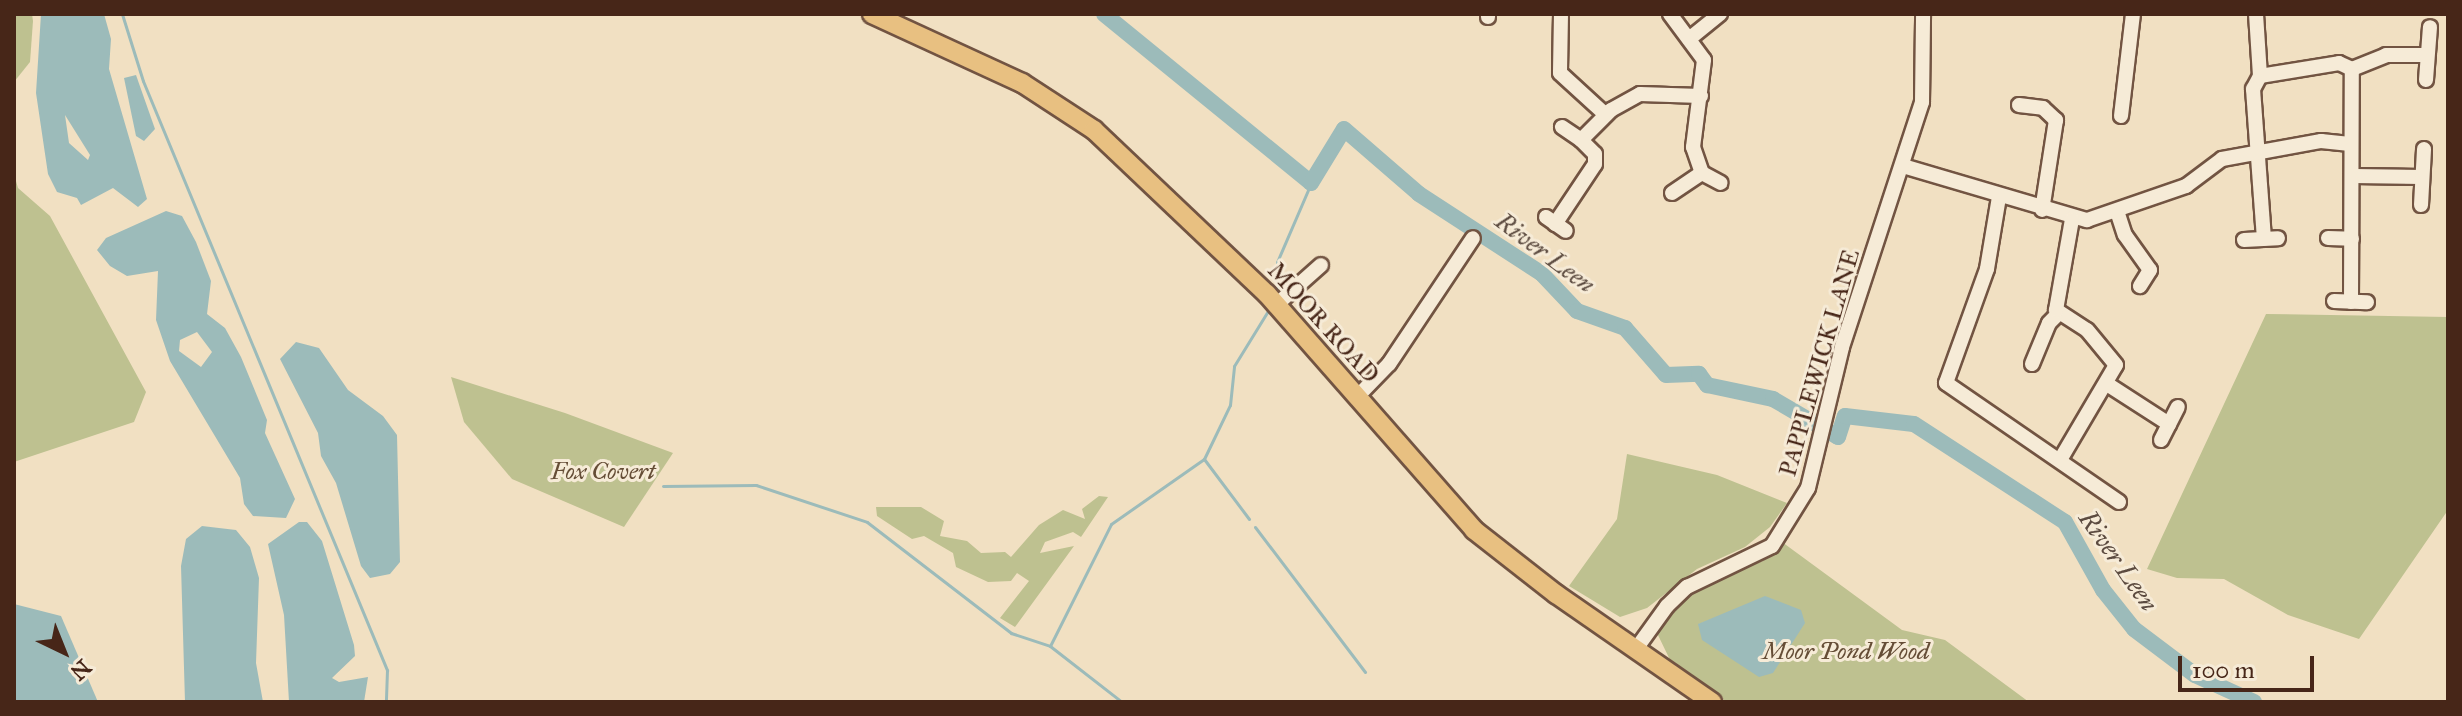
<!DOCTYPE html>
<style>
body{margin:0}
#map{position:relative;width:2462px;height:716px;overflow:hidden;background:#f1e0c2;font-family:"IM FELL Great Primer",serif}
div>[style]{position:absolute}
.green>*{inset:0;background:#bec190}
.water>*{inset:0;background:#9cbbba}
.stream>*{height:3px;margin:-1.5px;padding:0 1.5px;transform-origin:1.5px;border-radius:1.5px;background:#9cbbba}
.river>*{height:16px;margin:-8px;padding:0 8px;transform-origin:8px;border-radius:8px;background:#9cbbba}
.roads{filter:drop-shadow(2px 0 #725442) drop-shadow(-2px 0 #725442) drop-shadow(0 2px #725442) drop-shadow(0 -2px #725442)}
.minor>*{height:14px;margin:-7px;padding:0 7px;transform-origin:7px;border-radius:7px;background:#f6ebd7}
.major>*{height:18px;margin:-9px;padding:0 9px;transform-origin:9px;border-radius:9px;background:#e8c081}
span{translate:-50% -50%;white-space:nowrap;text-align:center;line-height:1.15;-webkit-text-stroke:6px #f6ebd7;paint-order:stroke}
.street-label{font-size:24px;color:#472618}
.park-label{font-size:24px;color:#654d36;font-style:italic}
.water-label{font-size:26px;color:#5c4b40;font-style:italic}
.frame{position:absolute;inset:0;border:16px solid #472618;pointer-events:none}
.north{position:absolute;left:24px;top:612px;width:80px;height:80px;-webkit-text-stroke:6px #f6ebd7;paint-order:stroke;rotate:137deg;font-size:22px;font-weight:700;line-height:32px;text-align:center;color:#472618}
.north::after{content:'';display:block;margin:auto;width:28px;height:36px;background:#472618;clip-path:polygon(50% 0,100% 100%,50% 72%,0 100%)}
.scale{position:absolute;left:2178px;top:656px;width:136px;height:36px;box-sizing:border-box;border:4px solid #472618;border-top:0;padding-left:10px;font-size:24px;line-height:28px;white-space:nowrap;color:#472618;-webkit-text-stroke:6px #f6ebd7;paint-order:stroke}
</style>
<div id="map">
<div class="green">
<i style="clip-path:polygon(14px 14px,32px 14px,33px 21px,30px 62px,14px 82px)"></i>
<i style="clip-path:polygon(14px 174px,18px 188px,50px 216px,146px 392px,134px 422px,14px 462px)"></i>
<i style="clip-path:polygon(2266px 314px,2448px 317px,2448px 510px,2359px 639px,2288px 615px,2224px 579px,2177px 578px,2147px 569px)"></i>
<i style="clip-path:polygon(451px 377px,565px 413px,673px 453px,624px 527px,512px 479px,464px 422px)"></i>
<i style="clip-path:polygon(1627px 454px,1717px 475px,1787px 503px,1770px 527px,1745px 547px,1697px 569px,1647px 608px,1620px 617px,1569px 586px,1617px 519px)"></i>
<i style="clip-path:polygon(1099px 496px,1108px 497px,1081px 537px,1073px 532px,1045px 542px,1040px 553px,1074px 546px,1015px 627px,1000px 618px,1029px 581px,1017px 573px,1011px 581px,988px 582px,956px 567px,953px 553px,924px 536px,912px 539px,877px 516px,876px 507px,921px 507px,944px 521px,940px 536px,967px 541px,981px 553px,1005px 552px,1011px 557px,1039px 525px,1063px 510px,1085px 519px,1082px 509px)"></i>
<i style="clip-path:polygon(evenodd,1782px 542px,1902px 630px,1945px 640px,2029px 702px,1727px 702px,1672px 664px,1656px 631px,1663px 617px,1708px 583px,1763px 561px,1782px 542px,1801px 610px,1699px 624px,1729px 613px,1801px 610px)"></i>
</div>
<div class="water">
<i style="clip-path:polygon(evenodd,41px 14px,104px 14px,111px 39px,109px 69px,147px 199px,138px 207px,113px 188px,81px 205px,77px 198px,57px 192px,48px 174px,36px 93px,41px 14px,65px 115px,90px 155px,88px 160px,69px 143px,65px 115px)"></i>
<i style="clip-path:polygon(136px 75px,155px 129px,144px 141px,136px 136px,124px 78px)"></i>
<i style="clip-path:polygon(evenodd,166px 211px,182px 216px,196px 242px,211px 281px,207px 314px,225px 328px,241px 357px,267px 420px,265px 433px,295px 499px,286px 518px,253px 516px,244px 504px,240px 478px,170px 361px,156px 320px,158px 271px,127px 276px,110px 266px,97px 250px,106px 238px,166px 211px,197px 332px,212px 352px,201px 367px,179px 351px,180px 340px,197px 332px)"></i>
<i style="clip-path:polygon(296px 342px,319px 348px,348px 390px,383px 416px,397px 435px,400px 562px,390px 574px,370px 578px,361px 566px,336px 483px,321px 456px,318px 433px,280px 359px)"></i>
<i style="clip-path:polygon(299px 522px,307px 522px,322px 541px,354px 645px,355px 656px,332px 678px,339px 682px,368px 677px,364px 702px,289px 702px,284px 615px,268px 544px)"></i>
<i style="clip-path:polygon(202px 526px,236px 530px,250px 547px,259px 578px,256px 663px,263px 702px,185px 702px,181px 566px,186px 539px)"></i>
<i style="clip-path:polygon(1765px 596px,1801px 610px,1805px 623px,1773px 673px,1759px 677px,1702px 640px,1698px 624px)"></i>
<i style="clip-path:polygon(14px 604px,61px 616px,98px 702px,14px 702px)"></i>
</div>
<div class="stream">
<i style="left:122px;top:14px;width:70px;rotate:72.6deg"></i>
<i style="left:143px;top:81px;width:638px;rotate:67.5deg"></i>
<i style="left:387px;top:670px;width:32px;rotate:92deg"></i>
<i style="left:1278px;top:291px;width:29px;rotate:-92deg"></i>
<i style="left:1277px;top:262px;width:86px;rotate:-66.7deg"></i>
<i style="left:1204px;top:459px;width:75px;rotate:53.1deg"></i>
<i style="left:663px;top:486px;width:93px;rotate:-0.6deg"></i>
<i style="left:756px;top:485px;width:117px;rotate:18.4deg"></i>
<i style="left:867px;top:522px;width:182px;rotate:37.6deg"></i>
<i style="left:1011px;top:633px;width:41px;rotate:18.4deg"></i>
<i style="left:1050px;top:646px;width:91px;rotate:37.9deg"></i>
<i style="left:1255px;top:527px;width:182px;rotate:52.8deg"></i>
<i style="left:1050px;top:646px;width:136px;rotate:-63.4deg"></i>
<i style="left:1111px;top:524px;width:113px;rotate:-35deg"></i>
<i style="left:1204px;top:459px;width:60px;rotate:-64.3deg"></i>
<i style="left:1230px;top:405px;width:39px;rotate:-84deg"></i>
<i style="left:1234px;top:366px;width:67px;rotate:-58.4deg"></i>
</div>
<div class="river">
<i style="left:1104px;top:14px;width:267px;rotate:39.2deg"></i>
<i style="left:1311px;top:183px;width:63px;rotate:-58.6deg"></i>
<i style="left:1344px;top:129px;width:99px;rotate:40.9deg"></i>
<i style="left:1419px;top:194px;width:147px;rotate:33deg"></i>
<i style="left:1542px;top:274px;width:51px;rotate:46.6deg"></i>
<i style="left:1577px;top:311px;width:51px;rotate:19.5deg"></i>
<i style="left:1625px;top:328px;width:62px;rotate:48.9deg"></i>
<i style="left:1666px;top:375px;width:33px;rotate:-2deg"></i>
<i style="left:1699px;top:374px;width:14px;rotate:54deg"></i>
<i style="left:1707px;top:385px;width:67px;rotate:12deg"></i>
<i style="left:1773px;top:399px;width:75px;rotate:30.3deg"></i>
<i style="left:1838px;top:437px;width:22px;rotate:-72deg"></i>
<i style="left:1845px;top:416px;width:69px;rotate:6.6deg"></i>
<i style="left:1914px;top:424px;width:180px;rotate:33deg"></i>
<i style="left:2065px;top:522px;width:78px;rotate:60.8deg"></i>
<i style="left:2103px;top:590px;width:50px;rotate:51.5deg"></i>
<i style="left:2134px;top:629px;width:76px;rotate:37deg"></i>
<i style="left:2195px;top:675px;width:65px;rotate:24.6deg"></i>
</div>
<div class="roads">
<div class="minor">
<i style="left:1488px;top:14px;width:3px;rotate:90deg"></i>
<i style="left:1561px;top:14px;width:59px;rotate:91deg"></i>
<i style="left:1560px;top:73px;width:62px;rotate:42.4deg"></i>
<i style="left:1670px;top:14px;width:57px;rotate:53.5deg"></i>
<i style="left:1704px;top:60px;width:88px;rotate:97.2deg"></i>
<i style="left:1693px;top:147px;width:28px;rotate:71deg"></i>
<i style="left:1702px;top:173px;width:21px;rotate:28deg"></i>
<i style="left:2256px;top:14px;width:62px;rotate:86.3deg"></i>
<i style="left:1689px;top:39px;width:40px;rotate:-39deg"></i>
<i style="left:2352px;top:69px;width:37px;rotate:-22deg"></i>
<i style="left:2386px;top:55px;width:41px"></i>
<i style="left:2260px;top:76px;width:15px;rotate:118deg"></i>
<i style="left:2253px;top:89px;width:150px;rotate:85.8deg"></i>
<i style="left:2260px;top:76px;width:80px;rotate:-9.3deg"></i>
<i style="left:2339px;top:63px;width:14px;rotate:25deg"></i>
<i style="left:2426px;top:80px;width:53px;rotate:-85.7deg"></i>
<i style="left:2019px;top:105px;width:24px;rotate:7deg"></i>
<i style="left:2043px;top:108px;width:18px;rotate:43deg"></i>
<i style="left:2056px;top:120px;width:91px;rotate:98.8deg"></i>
<i style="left:2121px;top:116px;width:103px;rotate:-83.3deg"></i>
<i style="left:1562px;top:127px;width:23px;rotate:34deg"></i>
<i style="left:1903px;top:166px;width:192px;rotate:16.4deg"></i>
<i style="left:2087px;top:220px;width:105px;rotate:-19deg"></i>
<i style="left:2186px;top:186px;width:45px;rotate:-36.9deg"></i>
<i style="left:2222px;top:159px;width:101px;rotate:-10.3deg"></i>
<i style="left:2321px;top:141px;width:29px;rotate:6deg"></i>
<i style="left:2354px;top:176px;width:68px;rotate:0.8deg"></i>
<i style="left:1672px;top:193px;width:36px;rotate:-34deg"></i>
<i style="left:1999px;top:197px;width:73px;rotate:99.5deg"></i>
<i style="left:1987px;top:269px;width:121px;rotate:109.8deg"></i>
<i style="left:1946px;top:383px;width:210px;rotate:34.5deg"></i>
<i style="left:2421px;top:205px;width:56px;rotate:-86.9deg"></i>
<i style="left:2117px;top:211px;width:25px;rotate:72deg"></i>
<i style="left:2125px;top:235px;width:43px;rotate:54.5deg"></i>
<i style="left:2150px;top:270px;width:19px;rotate:122deg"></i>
<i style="left:1546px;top:217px;width:24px;rotate:35deg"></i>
<i style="left:1555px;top:224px;width:72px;rotate:-56.3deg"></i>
<i style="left:1595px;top:164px;width:10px;rotate:-90deg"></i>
<i style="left:1595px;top:154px;width:20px;rotate:-135deg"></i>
<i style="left:1581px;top:140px;width:42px;rotate:-45deg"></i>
<i style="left:1611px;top:110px;width:33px;rotate:-29deg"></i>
<i style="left:1640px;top:94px;width:61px;rotate:1.9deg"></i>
<i style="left:2328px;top:238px;width:24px;rotate:2deg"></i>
<i style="left:2244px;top:240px;width:34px;rotate:-3deg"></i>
<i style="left:2334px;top:301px;width:33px;rotate:2deg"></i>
<i style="left:2351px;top:302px;width:233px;rotate:-89.8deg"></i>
<i style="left:1276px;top:305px;width:60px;rotate:-41.6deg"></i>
<i style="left:2032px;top:364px;width:44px;rotate:-67.5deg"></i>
<i style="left:2049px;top:323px;width:13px;rotate:-45deg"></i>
<i style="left:2107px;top:384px;width:74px;rotate:32.8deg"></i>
<i style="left:1357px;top:397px;width:46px;rotate:-45.9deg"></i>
<i style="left:1389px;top:364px;width:151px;rotate:-56.3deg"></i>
<i style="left:2161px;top:440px;width:37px;rotate:-63deg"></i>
<i style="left:2060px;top:460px;width:110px;rotate:-59.5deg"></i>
<i style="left:2116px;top:365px;width:45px;rotate:-129.6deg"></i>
<i style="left:2087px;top:330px;width:37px;rotate:-147deg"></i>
<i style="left:2056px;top:310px;width:92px;rotate:-80deg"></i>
<i style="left:1636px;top:649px;width:53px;rotate:-54.2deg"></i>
<i style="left:1667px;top:606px;width:28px;rotate:-44deg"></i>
<i style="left:1687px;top:587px;width:94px;rotate:-25.8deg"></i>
<i style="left:1772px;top:546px;width:68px;rotate:-58.2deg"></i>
<i style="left:1808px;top:488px;width:145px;rotate:-76.4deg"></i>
<i style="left:1842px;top:347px;width:258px;rotate:-71.9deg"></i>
<i style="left:1922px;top:102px;width:88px;rotate:-89.3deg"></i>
</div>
<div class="major">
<i style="left:872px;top:14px;width:165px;rotate:24.7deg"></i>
<i style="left:1022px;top:83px;width:86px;rotate:33.1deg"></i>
<i style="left:1094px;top:130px;width:238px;rotate:43.5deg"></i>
<i style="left:1267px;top:294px;width:314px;rotate:48.7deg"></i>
<i style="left:1474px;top:530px;width:104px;rotate:38deg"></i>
<i style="left:1556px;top:594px;width:190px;rotate:34.7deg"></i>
</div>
</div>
<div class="street-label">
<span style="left:1323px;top:323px;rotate:48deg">MOOR ROAD</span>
<span style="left:1820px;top:363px;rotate:-74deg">PAPPLEWICK LANE</span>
</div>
<div class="park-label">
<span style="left:603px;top:472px">Fox Covert</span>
<span style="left:1846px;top:652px">Moor Pond Wood</span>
</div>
<div class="water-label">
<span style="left:1545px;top:253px;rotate:37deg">River Leen</span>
<span style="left:2118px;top:561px;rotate:55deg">River Leen</span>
</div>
<div class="frame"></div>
<div class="north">N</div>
<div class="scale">100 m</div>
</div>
